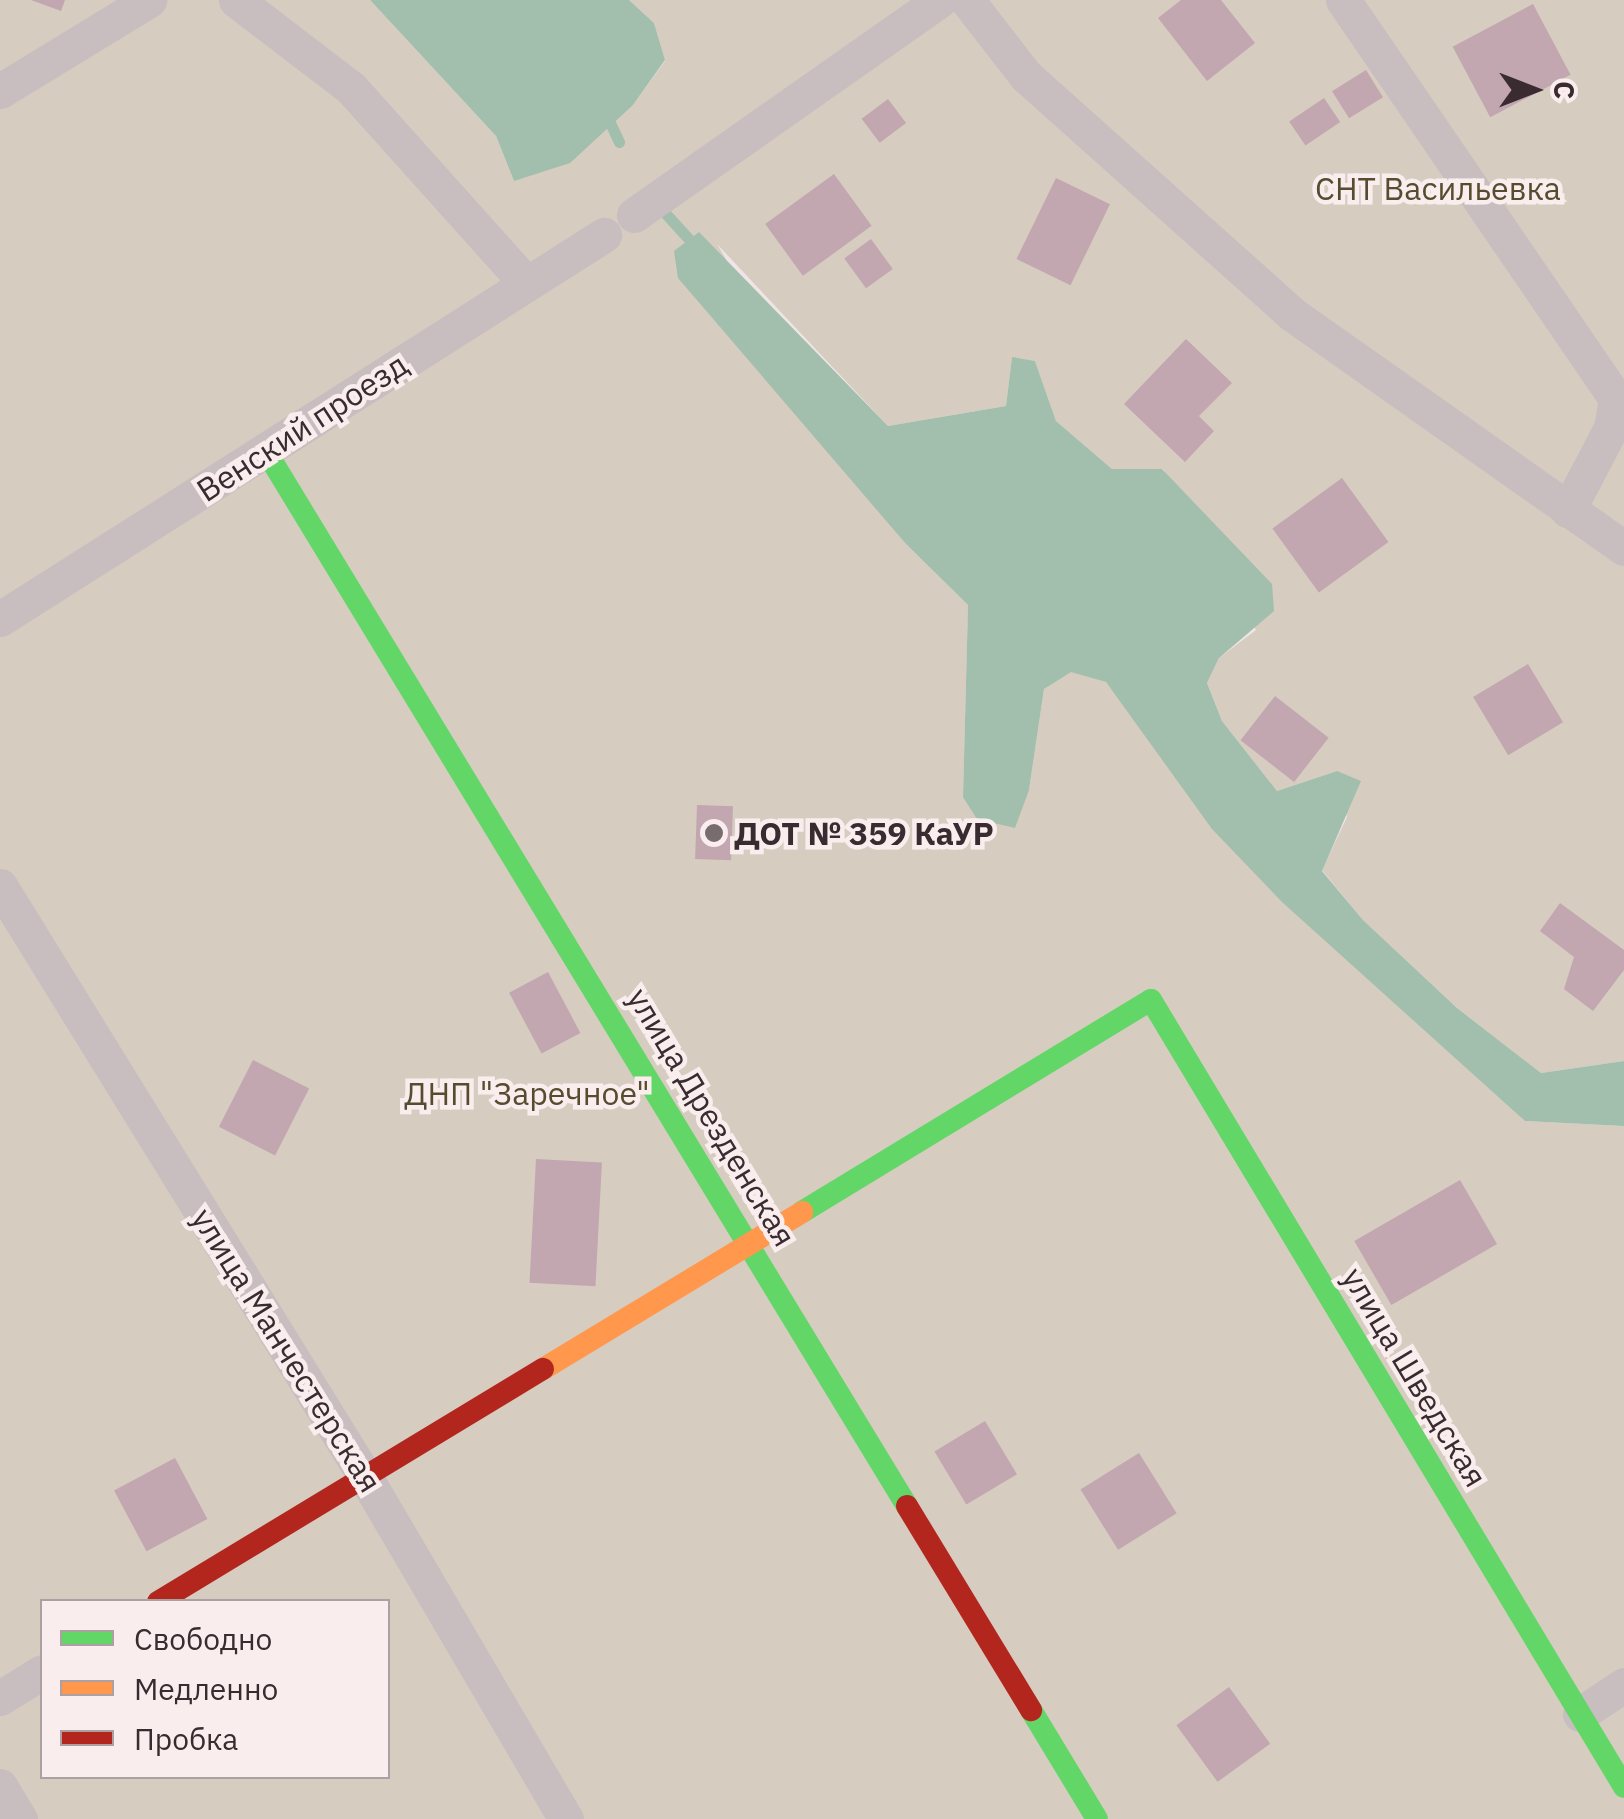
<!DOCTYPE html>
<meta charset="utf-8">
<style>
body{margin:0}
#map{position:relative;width:1624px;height:1819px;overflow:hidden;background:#efe4e6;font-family:"IBM Plex Sans",sans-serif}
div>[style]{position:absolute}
.green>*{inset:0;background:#d6ccc0}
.water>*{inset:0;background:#a1bfac}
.stream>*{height:11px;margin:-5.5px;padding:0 5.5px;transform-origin:5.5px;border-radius:5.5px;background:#a1bfac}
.building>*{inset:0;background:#c2a6b0;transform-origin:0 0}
.street>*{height:35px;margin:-17.5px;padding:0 17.5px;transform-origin:17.5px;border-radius:17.5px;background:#c8bdbf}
.fast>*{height:22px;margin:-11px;padding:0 11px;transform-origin:11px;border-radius:11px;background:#63d668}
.slow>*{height:22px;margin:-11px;padding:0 11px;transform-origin:11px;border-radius:11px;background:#ff974d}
.jam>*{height:22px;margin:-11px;padding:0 11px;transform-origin:11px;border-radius:11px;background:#b3261e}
.dots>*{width:28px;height:28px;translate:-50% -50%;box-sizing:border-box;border:5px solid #faedee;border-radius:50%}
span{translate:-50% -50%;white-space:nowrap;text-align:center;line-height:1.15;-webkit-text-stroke:9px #faedee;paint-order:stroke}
.park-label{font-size:32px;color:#574c2f}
.street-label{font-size:32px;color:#392b2f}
.poi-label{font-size:32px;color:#392b2f;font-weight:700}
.left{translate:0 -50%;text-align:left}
.legend{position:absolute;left:40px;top:1599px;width:350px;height:180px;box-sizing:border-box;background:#faedee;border:2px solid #ad9fa2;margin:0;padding:12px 18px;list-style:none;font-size:30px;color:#392b2f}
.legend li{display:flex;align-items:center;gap:20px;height:50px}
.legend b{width:50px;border:2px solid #ad9fa2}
.north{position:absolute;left:1484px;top:40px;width:100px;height:100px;-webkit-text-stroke:8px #faedee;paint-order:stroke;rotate:90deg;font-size:28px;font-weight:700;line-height:40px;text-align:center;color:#392b2f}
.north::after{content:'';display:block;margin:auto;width:35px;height:45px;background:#392b2f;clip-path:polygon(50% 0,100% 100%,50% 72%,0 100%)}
</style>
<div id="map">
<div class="green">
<i style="clip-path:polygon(evenodd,0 0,370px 0,496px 136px,514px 181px,633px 105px,665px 61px,654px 23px,629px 0,1624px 0,1624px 1061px,1541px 1073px,1457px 1008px,1363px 920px,1322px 870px,1347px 817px,1337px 771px,1277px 791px,1222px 721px,1207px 683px,1219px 658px,1256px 630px,1163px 469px,1112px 469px,1056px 421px,1035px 361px,1012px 358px,1006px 406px,888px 426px,717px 244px,855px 479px,906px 544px,968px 605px,963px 797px,1029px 790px,1044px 689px,1071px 671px,1106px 682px,1159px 752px,1525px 1121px,1624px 1126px,1624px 1819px,0 1819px,0 0,42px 1602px,388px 1602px,388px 1776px,42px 1776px,42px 1602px)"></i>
</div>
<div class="water">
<i style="clip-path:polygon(370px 0,629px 0,654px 23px,665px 60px,633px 105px,570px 163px,514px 181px,496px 136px)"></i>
<i style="clip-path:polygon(699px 232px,888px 426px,1006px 406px,1012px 357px,1035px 361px,1056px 421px,1112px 469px,1162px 469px,1272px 584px,1274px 611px,1219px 658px,1207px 683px,1222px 721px,1277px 791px,1337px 771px,1361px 781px,1322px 871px,1363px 920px,1457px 1008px,1541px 1073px,1624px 1061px,1624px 1126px,1525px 1121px,1282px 902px,1212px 829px,1106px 682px,1071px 672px,1044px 689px,1029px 790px,1015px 828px,977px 819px,963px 797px,968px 605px,906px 544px,678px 278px,674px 251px)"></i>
</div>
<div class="stream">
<i style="left:606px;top:114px;width:31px;rotate:65deg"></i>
<i style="left:666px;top:214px;width:47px;rotate:47.6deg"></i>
</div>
<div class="building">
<i style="clip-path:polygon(31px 0,65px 0,61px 11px)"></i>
<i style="clip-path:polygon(1181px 0,1221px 0,1255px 43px,1207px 81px,1158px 18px)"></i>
<i style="left:1533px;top:4px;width:80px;height:91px;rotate:62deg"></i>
<i style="left:1366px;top:70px;width:32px;height:40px;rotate:58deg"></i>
<i style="left:1324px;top:98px;width:29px;height:42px;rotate:56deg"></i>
<i style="left:888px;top:99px;width:30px;height:33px;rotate:53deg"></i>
<i style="left:834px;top:174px;width:64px;height:85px;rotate:54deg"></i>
<i style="left:1056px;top:178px;width:60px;height:90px;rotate:26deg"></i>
<i style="left:871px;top:239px;width:37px;height:33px;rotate:54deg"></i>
<i style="clip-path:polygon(1186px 339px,1232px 383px,1199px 416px,1214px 431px,1185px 462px,1124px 404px)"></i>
<i style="left:1342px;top:478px;width:79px;height:86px;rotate:54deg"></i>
<i style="left:1528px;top:664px;width:68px;height:64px;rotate:59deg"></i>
<i style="left:1275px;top:696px;width:68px;height:56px;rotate:38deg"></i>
<i style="left:697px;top:805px;width:36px;height:54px;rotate:2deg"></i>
<i style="clip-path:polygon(1560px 903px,1624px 950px,1624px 970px,1593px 1011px,1564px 989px,1574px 957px,1540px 931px)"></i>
<i style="left:548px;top:972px;width:69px;height:44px;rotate:62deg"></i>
<i style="left:253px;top:1060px;width:63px;height:75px;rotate:27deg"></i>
<i style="left:536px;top:1159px;width:66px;height:124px;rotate:3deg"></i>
<i style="left:1460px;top:1180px;width:74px;height:122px;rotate:60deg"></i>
<i style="left:985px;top:1421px;width:62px;height:59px;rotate:59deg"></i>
<i style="left:1139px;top:1453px;width:71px;height:69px;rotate:58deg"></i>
<i style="left:175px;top:1458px;width:69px;height:69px;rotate:62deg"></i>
<i style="left:1229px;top:1687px;width:70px;height:65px;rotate:54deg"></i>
</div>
<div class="street">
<i style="left:236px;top:0;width:145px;rotate:37.4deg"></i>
<i style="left:351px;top:88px;width:261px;rotate:48.1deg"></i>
<i style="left:967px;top:0;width:96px;rotate:52.2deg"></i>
<i style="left:1026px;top:76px;width:357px;rotate:41.8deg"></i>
<i style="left:1292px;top:314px;width:406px;rotate:35.2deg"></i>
<i style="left:1343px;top:0;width:483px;rotate:55.6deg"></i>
<i style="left:1616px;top:398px;width:30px;rotate:99deg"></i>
<i style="left:1611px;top:428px;width:93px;rotate:117.7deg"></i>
<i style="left:0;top:91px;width:175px;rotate:-31.4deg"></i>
<i style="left:634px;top:215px;width:374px;rotate:-35.1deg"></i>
<i style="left:0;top:619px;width:716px;rotate:-32.45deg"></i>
<i style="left:0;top:886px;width:692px;rotate:58.28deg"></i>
<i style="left:364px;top:1475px;width:399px;rotate:59.6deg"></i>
<i style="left:0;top:1698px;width:49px;rotate:-31.8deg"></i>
<i style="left:1580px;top:1714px;width:53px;rotate:-33.4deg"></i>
<i style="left:0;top:1786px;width:39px;rotate:59deg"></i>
</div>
<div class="fast">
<i style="left:267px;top:453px;width:1232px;rotate:58.71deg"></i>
<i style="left:802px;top:1212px;width:408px;rotate:-31.3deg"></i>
<i style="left:1151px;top:1000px;width:918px;rotate:58.99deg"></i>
<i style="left:1031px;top:1710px;width:127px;rotate:58.8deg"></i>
</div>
<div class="slow">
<i style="left:543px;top:1369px;width:303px;rotate:-31.2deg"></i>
</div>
<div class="jam">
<i style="left:907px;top:1506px;width:239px;rotate:58.7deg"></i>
<i style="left:158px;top:1602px;width:450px;rotate:-31.2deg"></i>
</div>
<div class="dots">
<i style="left:714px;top:833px;background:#796c6f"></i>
</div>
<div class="park-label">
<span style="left:1438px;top:188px">СНТ Васильевка</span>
<span style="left:527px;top:1093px">ДНП "Заречное"</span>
</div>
<div class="street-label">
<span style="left:302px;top:427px;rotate:-33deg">Венский проезд</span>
<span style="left:712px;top:1117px;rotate:59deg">улица Дрезденская</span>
<span style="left:287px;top:1350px;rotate:58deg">улица Манчестерская</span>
<span style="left:1415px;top:1377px;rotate:59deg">улица Шведская</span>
</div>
<div class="poi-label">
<span class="left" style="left:734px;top:833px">ДОТ № 359 КаУР</span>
</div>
<ul class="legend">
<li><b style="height:12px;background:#63d668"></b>Свободно</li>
<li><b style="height:12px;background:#ff974d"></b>Медленно</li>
<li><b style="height:12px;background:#b3261e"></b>Пробка</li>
</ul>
<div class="north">С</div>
</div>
